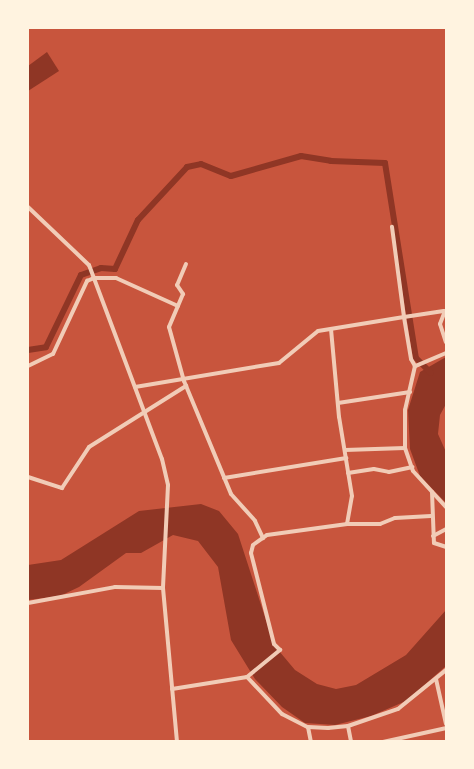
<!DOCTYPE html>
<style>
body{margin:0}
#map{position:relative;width:474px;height:769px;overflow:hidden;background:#c8553d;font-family:Poppins,sans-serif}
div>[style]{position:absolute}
.water>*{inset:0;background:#8f3625}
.canal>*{height:6px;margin:-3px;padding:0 3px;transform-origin:3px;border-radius:3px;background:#8f3625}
.minor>*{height:4px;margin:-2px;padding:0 2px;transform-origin:2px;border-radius:2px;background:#f1ccb7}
span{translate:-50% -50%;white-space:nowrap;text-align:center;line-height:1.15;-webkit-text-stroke:4px #fff3e0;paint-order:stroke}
.frame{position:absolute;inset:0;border:29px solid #fff3e0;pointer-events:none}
</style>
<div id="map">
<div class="water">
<i style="clip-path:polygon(47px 52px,59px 71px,28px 91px,28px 66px)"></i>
<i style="clip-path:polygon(446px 357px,446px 404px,440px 415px,438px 434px,446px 452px,446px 503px,420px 476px,410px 449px,408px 410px,420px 372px)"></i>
<i style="clip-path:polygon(201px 504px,219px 511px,238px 534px,274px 645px,295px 670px,317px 684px,336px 689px,356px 685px,406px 655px,446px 610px,446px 666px,406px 701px,371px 716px,335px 725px,305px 723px,282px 707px,255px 679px,231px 640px,218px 567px,198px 541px,173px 535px,141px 553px,126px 553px,79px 587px,60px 596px,28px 600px,28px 565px,61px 560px,139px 511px)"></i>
</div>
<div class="canal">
<i style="left:28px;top:350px;width:18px;rotate:-9deg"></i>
<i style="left:46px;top:347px;width:80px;rotate:-64.1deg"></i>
<i style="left:81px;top:275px;width:21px;rotate:-19deg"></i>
<i style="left:101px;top:268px;width:14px;rotate:4deg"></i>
<i style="left:115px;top:269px;width:54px;rotate:-64.9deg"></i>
<i style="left:138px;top:220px;width:72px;rotate:-47.2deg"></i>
<i style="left:187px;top:167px;width:14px;rotate:-12deg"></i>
<i style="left:201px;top:164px;width:32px;rotate:22deg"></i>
<i style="left:231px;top:176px;width:73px;rotate:-15.9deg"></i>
<i style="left:301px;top:156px;width:30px;rotate:9deg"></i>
<i style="left:331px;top:161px;width:54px;rotate:2.1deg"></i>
<i style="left:385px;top:163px;width:197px;rotate:81deg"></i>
<i style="left:416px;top:358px;width:21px;rotate:45deg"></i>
</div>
<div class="minor">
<i style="left:28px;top:207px;width:84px;rotate:43.6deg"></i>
<i style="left:89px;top:265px;width:207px;rotate:69.4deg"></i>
<i style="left:162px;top:459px;width:27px;rotate:77deg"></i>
<i style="left:168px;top:485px;width:103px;rotate:92.8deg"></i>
<i style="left:163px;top:588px;width:155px;rotate:84.8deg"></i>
<i style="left:186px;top:264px;width:23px;rotate:113deg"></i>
<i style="left:177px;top:285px;width:11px;rotate:56deg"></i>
<i style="left:183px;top:294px;width:36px;rotate:113deg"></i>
<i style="left:169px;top:327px;width:56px;rotate:74.5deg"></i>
<i style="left:184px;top:381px;width:122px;rotate:67.4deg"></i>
<i style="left:231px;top:494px;width:36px;rotate:48deg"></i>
<i style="left:255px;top:521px;width:19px;rotate:65deg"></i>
<i style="left:445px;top:311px;width:14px;rotate:111deg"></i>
<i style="left:440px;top:324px;width:19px;rotate:72deg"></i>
<i style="left:446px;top:353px;width:34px;rotate:157deg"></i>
<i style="left:415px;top:366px;width:45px;rotate:102.8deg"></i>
<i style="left:405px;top:410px;width:38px;rotate:90deg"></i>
<i style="left:405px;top:448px;width:24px;rotate:71deg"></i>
<i style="left:413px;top:471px;width:49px;rotate:47.5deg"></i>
<i style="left:28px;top:366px;width:28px;rotate:-26deg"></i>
<i style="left:53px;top:354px;width:81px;rotate:-65deg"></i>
<i style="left:87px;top:281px;width:8px;rotate:-23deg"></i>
<i style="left:94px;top:278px;width:22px"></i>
<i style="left:116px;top:278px;width:68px;rotate:24.3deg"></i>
<i style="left:415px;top:366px;width:8px;rotate:-120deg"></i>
<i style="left:411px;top:359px;width:43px;rotate:-99.5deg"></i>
<i style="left:404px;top:317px;width:40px;rotate:-8.5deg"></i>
<i style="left:135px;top:387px;width:146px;rotate:-9.5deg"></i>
<i style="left:279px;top:363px;width:50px;rotate:-39.4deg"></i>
<i style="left:318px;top:331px;width:87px;rotate:-9.2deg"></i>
<i style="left:404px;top:317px;width:91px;rotate:-97.6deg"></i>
<i style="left:338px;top:403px;width:73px;rotate:-8.7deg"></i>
<i style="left:345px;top:450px;width:60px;rotate:-1.9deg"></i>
<i style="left:348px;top:473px;width:26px;rotate:-9deg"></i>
<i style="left:374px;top:469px;width:15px;rotate:11deg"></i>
<i style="left:389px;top:472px;width:24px;rotate:-12deg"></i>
<i style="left:28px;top:477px;width:36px;rotate:18deg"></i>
<i style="left:62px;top:488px;width:49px;rotate:-56.6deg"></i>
<i style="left:89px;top:447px;width:115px;rotate:-32.2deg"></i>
<i style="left:224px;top:478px;width:124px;rotate:-9.3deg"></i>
<i style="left:432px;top:492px;width:51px;rotate:87.8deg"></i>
<i style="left:434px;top:543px;width:13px;rotate:18deg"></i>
<i style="left:347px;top:524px;width:33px"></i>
<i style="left:380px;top:524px;width:16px;rotate:-22deg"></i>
<i style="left:395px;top:518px;width:36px;rotate:-3deg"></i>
<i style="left:433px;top:536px;width:15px;rotate:-28deg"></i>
<i style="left:28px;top:603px;width:88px;rotate:-10.4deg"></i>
<i style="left:115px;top:587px;width:48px;rotate:1.2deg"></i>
<i style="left:247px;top:677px;width:51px;rotate:46.6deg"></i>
<i style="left:282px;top:714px;width:29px;rotate:27deg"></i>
<i style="left:308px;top:727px;width:20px;rotate:3deg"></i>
<i style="left:328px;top:728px;width:20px;rotate:-6deg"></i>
<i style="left:348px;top:726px;width:53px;rotate:-18.8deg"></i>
<i style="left:398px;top:709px;width:62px;rotate:-39.1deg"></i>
<i style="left:436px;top:679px;width:46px;rotate:77.5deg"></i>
<i style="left:172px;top:689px;width:76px;rotate:-9.1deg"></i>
<i style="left:247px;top:677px;width:43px;rotate:-39.3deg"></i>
<i style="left:280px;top:650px;width:8px;rotate:-135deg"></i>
<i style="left:274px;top:644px;width:94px;rotate:-104.2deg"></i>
<i style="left:251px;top:553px;width:8px;rotate:-76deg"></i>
<i style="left:253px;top:545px;width:17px;rotate:-36deg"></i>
<i style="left:267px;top:535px;width:81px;rotate:-7.8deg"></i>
<i style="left:347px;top:524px;width:28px;rotate:-80deg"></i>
<i style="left:352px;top:496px;width:80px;rotate:-99.3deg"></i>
<i style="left:339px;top:417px;width:88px;rotate:-95.2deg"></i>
<i style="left:348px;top:726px;width:16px;rotate:79deg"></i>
<i style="left:308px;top:727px;width:15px;rotate:79deg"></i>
<i style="left:383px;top:742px;width:65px;rotate:-12.5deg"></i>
</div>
<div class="frame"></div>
</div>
